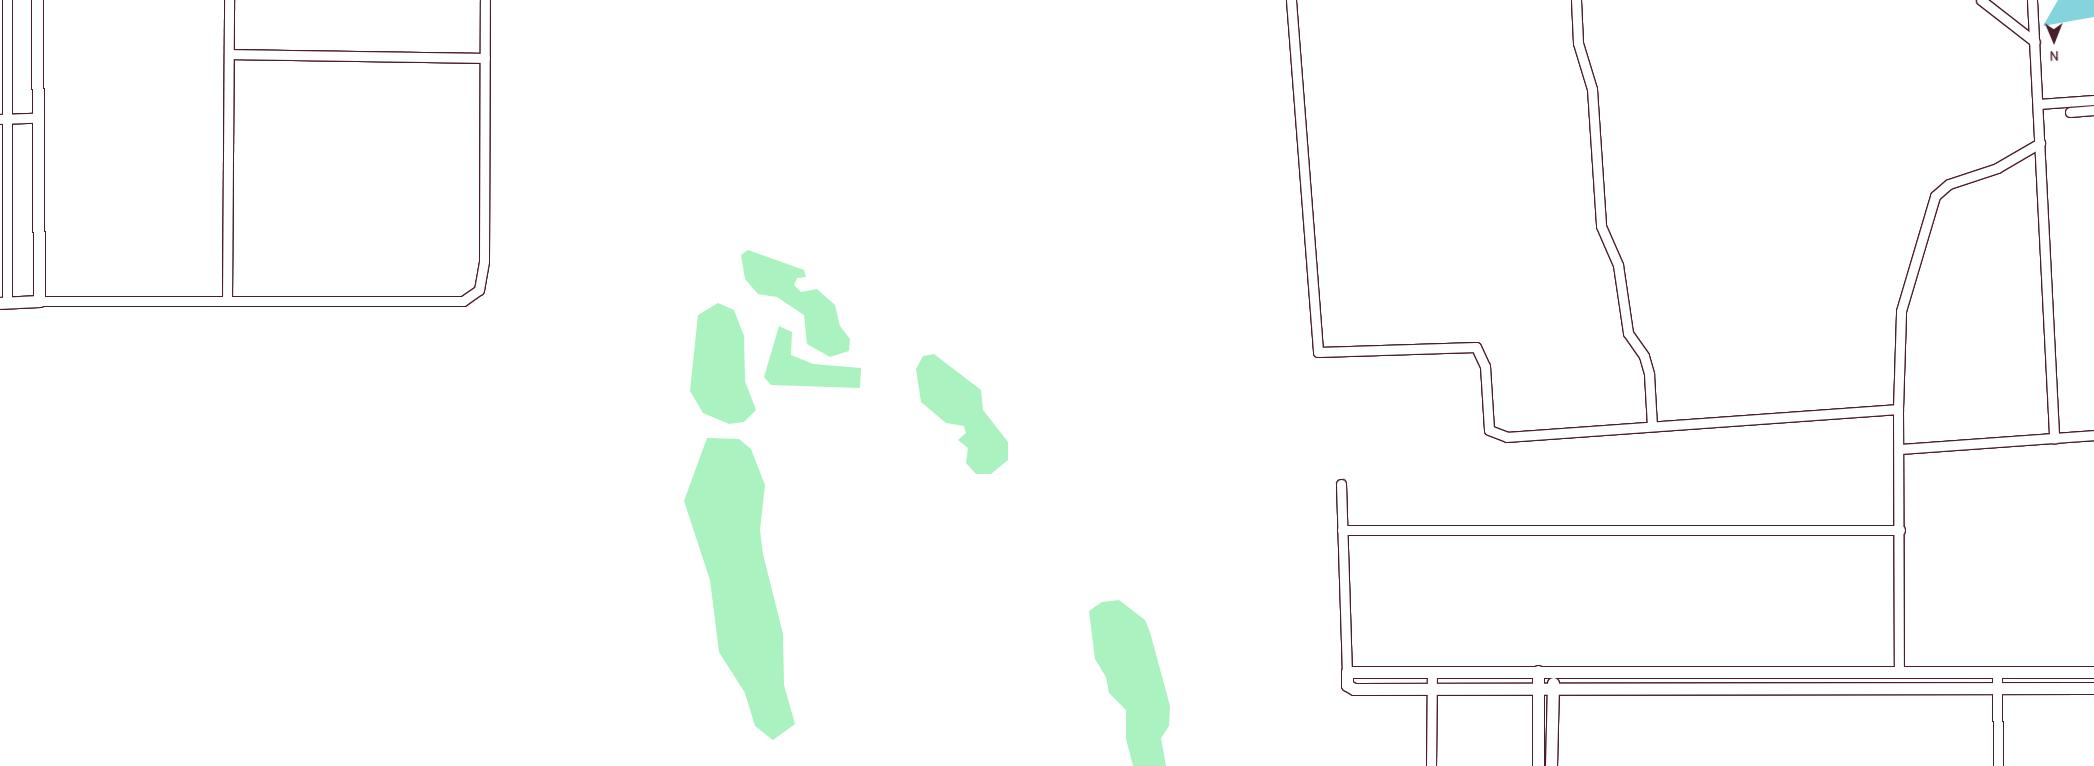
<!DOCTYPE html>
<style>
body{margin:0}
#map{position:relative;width:2094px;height:766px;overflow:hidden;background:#fff;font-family:"Comic Neue",sans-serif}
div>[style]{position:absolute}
.green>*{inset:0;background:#aaf2bf}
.water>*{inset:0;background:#84d4de}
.roads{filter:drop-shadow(1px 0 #4a1f2b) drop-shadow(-1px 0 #4a1f2b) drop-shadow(0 1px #4a1f2b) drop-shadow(0 -1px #4a1f2b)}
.minor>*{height:9px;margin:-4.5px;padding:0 4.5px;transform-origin:4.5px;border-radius:4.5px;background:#fff}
.tertiary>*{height:11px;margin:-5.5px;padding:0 5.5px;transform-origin:5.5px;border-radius:5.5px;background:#fff}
span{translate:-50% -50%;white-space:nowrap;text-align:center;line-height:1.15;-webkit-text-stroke:4.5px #fff;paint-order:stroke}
.north{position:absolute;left:2029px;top:15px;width:50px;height:50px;-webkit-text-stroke:4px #fff;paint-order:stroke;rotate:179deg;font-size:14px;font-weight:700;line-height:20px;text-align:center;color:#4a1f2b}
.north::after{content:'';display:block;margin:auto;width:18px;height:22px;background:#4a1f2b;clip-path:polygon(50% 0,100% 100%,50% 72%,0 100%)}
</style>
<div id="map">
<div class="green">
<i style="clip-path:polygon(748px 250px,804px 270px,806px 277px,797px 278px,794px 285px,801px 292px,817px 289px,835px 305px,840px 326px,850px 339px,849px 351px,830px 357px,807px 344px,804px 315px,777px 297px,758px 294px,745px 279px,741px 255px)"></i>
<i style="clip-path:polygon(718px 303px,734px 310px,744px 336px,745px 381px,756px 410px,744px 422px,729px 424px,703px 413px,690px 391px,698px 315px)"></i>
<i style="clip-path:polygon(779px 326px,792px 332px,791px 355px,813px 364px,861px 368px,860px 388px,771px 385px,764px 377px)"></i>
<i style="clip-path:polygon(934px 354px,981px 390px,983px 410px,1008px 442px,1008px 460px,991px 474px,976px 474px,966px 463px,968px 448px,958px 440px,966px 433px,964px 426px,946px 423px,921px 402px,916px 369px,923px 356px)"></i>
<i style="clip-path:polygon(707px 438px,739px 439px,751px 449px,765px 485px,760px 530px,763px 554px,783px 634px,784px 685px,795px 724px,773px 740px,755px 726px,745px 693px,719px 652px,710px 580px,684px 501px)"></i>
<i style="clip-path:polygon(1119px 600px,1145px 620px,1150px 632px,1170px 706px,1169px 726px,1161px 738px,1166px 766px,1133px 766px,1126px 739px,1126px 710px,1109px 693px,1106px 677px,1095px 659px,1089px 611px,1102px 602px)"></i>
</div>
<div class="water">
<i style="clip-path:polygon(2058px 0,2094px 0,2094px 17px,2043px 26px)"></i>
</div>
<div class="roads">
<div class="minor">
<i style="left:1291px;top:0;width:353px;rotate:85.6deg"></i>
<i style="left:1318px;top:352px;width:158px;rotate:-1.8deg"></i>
<i style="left:1476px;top:347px;width:21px;rotate:65deg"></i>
<i style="left:1485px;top:366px;width:64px;rotate:86.4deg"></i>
<i style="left:1489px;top:430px;width:19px;rotate:21deg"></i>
<i style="left:1507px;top:437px;width:392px;rotate:-4.1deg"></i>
<i style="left:1898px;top:409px;width:263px;rotate:89.8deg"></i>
<i style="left:1576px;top:0;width:43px;rotate:87.3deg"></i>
<i style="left:1578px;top:43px;width:48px;rotate:73.1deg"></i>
<i style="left:1592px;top:89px;width:137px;rotate:86.2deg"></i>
<i style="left:1601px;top:226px;width:43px;rotate:66.4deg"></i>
<i style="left:1618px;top:265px;width:69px;rotate:81.6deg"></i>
<i style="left:1628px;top:333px;width:28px;rotate:55deg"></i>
<i style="left:1644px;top:356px;width:19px;rotate:74deg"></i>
<i style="left:1649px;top:374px;width:52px;rotate:86.7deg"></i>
<i style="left:1981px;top:0;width:68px;rotate:37.9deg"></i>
<i style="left:2032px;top:0;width:439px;rotate:87.1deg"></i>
<i style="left:229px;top:54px;width:256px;rotate:0.9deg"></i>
<i style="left:2038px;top:104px;width:56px;rotate:-4.1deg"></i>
<i style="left:2070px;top:112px;width:24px;rotate:-5deg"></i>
<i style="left:0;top:119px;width:37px;rotate:-2deg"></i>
<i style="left:39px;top:301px;width:424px"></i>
<i style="left:463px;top:301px;width:19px;rotate:-35deg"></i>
<i style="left:479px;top:290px;width:29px;rotate:-80deg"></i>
<i style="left:484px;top:261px;width:261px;rotate:-89.8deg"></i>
<i style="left:227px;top:301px;width:301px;rotate:-89.6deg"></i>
<i style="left:7px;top:303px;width:303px;rotate:-90deg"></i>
<i style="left:1898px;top:409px;width:98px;rotate:-88.2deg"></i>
<i style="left:1901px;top:311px;width:120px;rotate:-73.5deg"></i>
<i style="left:1935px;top:196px;width:18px;rotate:-41deg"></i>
<i style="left:1949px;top:184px;width:51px;rotate:-18.4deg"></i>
<i style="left:1997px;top:168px;width:50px;rotate:-30.2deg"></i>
<i style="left:1901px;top:449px;width:194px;rotate:-4.1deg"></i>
<i style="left:1341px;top:484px;width:188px;rotate:88.2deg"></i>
<i style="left:1342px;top:530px;width:558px"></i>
<i style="left:1997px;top:672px;width:94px;rotate:89.4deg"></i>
<i style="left:1431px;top:766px;width:93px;rotate:-89.4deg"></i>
</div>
<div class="tertiary">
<i style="left:0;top:303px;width:39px;rotate:-3deg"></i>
<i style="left:39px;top:301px;width:301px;rotate:-90.4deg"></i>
<i style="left:2094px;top:672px;width:747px;rotate:180deg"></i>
<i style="left:1347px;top:672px;width:13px;rotate:90deg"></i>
<i style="left:1347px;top:685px;width:8px;rotate:30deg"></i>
<i style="left:1354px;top:689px;width:740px;rotate:-0.08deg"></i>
<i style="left:1538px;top:766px;width:95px;rotate:-90deg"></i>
<i style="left:1551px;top:766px;width:83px;rotate:-88.6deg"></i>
</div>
</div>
<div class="north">N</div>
</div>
